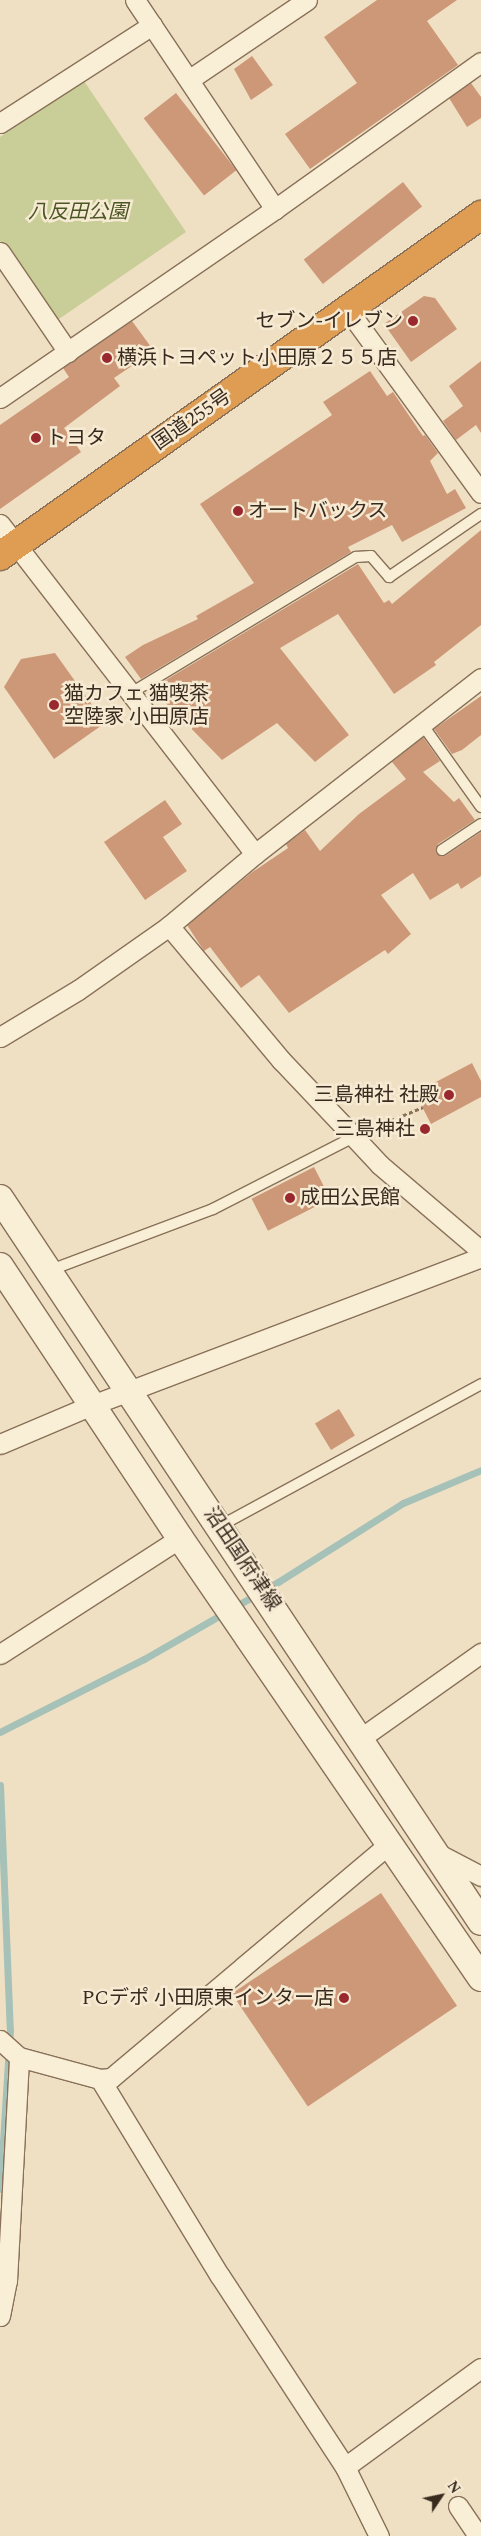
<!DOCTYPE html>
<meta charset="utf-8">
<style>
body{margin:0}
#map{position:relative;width:481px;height:2536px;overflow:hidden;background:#efe0c3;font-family:Spectral,"Noto Sans JP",serif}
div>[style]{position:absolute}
.green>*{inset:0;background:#c9cd97}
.stream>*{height:7px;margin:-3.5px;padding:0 3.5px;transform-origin:3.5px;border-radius:3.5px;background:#a5c1b8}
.building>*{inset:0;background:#cd9878;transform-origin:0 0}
.path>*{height:3px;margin-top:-1.5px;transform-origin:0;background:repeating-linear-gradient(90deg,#897159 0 4px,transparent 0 6.5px)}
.roads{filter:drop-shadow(1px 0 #897159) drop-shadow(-1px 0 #897159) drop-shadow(0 1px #897159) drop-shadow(0 -1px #897159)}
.lane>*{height:10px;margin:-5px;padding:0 5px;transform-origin:5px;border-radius:5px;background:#f9eed6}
.street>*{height:19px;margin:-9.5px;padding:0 9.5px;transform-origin:9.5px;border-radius:9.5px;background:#f9eed6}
.secondary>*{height:26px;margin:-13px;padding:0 13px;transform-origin:13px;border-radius:13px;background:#f9eed6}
.highway>*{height:28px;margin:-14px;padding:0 14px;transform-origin:14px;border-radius:14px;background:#df9c53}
.dots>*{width:14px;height:14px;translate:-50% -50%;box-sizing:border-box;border:2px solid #f6ead3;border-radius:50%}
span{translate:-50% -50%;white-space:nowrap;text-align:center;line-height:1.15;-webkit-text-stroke:5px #f6ead3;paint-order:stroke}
.park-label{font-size:20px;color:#4b5624;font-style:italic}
.poi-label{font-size:20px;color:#392a1e}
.right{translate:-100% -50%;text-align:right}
.left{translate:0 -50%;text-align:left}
.street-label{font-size:20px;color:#392a1e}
.north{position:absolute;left:416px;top:2471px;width:50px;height:50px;-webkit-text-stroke:4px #f6ead3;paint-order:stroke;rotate:56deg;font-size:14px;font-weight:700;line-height:20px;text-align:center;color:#392a1e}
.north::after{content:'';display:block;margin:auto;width:18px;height:22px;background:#392a1e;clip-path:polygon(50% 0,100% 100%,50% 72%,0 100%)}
</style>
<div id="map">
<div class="green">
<i style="clip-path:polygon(84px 81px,186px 232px,56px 321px,0 241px,0 137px)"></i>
</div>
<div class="stream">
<i style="left:0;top:1732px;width:161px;rotate:-26.9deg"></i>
<i style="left:144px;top:1659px;width:155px;rotate:-29.9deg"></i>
<i style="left:278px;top:1582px;width:148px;rotate:-32.3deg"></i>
<i style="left:403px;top:1503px;width:85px;rotate:-22.9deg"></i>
<i style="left:0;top:1785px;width:245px;rotate:87.7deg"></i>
<i style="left:10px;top:2030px;width:159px;rotate:93.6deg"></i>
</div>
<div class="building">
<i style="clip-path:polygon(377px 0,457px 0,427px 21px,458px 65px,310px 169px,285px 134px,357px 83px,324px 37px)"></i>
<i style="clip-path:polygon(252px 56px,273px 85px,251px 100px,234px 69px)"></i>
<i style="clip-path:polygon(471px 83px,481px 97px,481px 118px,467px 127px,449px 98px)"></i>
<i style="left:176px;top:93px;width:98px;height:41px;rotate:52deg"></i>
<i style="left:403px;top:182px;width:31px;height:126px;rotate:52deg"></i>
<i style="clip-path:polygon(424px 296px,435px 298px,457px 329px,411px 362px,384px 324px)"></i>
<i style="clip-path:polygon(132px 321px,154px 351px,114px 378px,120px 386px,64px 428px,81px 452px,0 509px,0 425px,69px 377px,63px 368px)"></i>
<i style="clip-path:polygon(481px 361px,481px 433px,476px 425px,456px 440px,443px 421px,463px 406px,449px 386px)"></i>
<i style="clip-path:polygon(370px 371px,387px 396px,393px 392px,423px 436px,425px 435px,438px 453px,430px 461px,447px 494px,455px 489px,466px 508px,402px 542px,392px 525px,348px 547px,351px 552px,141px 679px,125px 657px,143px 645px,198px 619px,196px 616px,254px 583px,200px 504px,332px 415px,323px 402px)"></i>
<i style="clip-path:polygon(481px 530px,481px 625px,434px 662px,436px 665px,394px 694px,338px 614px,280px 648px,349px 735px,315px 762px,277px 723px,222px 760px,175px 712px,173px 714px,156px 686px,358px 564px,384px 603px,389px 600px,392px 604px)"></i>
<i style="clip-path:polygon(55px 653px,105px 723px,54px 759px,4px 687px,21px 659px)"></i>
<i style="clip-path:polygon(481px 696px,481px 735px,462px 750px,452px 754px,434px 729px)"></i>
<i style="clip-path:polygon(423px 737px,440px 761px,423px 772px,454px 802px,459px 798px,475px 820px,438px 844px,436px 853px,445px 856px,481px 832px,481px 876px,461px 889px,458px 883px,430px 900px,413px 873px,381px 895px,411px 934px,388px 954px,385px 950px,289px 1013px,259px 975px,241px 988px,210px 947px,204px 951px,187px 925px,251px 873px,288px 848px,286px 844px,305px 830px,320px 851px,359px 814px,406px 779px,392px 762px)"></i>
<i style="clip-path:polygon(165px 800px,182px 824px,163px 837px,187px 871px,145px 900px,104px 842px)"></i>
<i style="clip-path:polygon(472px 1063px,481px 1081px,481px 1097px,431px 1124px,415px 1093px)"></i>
<i style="left:314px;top:1167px;width:36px;height:70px;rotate:63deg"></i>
<i style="left:339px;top:1409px;width:31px;height:28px;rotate:59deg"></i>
<i style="left:381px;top:1893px;width:136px;height:180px;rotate:56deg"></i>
</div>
<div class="path">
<i style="left:373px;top:1128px;width:54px;rotate:-22.8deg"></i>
</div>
<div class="roads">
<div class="lane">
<i style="left:131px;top:693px;width:263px;rotate:-31.2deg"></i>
<i style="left:356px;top:557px;width:15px;rotate:-4deg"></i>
<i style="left:371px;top:556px;width:28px;rotate:49deg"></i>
<i style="left:389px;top:577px;width:112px;rotate:-34.4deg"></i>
<i style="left:422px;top:724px;width:102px;rotate:54.6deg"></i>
<i style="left:442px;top:850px;width:47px;rotate:-33.7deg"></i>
<i style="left:48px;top:1271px;width:176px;rotate:-20.6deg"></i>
<i style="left:213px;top:1209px;width:158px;rotate:-27.1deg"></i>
<i style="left:220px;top:1526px;width:297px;rotate:-28.5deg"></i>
</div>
<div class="street">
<i style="left:135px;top:0;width:252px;rotate:56.2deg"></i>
<i style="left:190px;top:79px;width:141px;rotate:-34deg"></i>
<i style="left:0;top:123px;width:181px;rotate:-32.8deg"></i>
<i style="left:0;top:252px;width:121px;rotate:55.8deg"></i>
<i style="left:348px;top:310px;width:226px;rotate:54deg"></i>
<i style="left:0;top:398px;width:334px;rotate:-34.5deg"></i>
<i style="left:275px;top:209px;width:253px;rotate:-35.5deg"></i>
<i style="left:0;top:524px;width:417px;rotate:52.3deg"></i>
<i style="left:255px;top:854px;width:286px;rotate:-37.9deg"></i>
<i style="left:169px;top:926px;width:175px;rotate:50.1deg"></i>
<i style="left:281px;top:1060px;width:106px;rotate:46.5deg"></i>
<i style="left:354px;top:1137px;width:38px;rotate:47deg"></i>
<i style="left:380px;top:1165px;width:133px;rotate:40.4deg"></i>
<i style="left:0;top:1037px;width:91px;rotate:-31.1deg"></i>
<i style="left:78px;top:990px;width:111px;rotate:-35.1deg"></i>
<i style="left:169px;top:926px;width:112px;rotate:-39.9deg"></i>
<i style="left:0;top:1444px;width:100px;rotate:-23deg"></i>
<i style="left:92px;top:1405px;width:416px;rotate:-20.8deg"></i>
<i style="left:0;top:1654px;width:214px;rotate:-32.8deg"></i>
<i style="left:358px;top:1740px;width:151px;rotate:-35.3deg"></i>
<i style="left:437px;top:1853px;width:50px;rotate:27.6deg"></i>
<i style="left:0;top:2040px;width:25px;rotate:42deg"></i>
<i style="left:19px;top:2057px;width:84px;rotate:15.2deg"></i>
<i style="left:100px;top:2079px;width:231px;rotate:58.7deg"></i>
<i style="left:220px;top:2276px;width:228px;rotate:56.8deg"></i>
<i style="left:345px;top:2467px;width:77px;rotate:63.8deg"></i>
<i style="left:100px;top:2079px;width:11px;rotate:-5deg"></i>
<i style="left:111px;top:2078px;width:365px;rotate:-40.1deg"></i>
<i style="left:0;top:2316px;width:36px;rotate:-79deg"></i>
<i style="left:7px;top:2281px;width:224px;rotate:-86.9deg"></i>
<i style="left:345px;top:2467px;width:168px;rotate:-36.1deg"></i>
<i style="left:458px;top:2506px;width:36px;rotate:56deg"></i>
</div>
<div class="secondary">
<i style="left:0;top:1198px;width:869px;rotate:56.4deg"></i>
<i style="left:0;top:1266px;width:326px;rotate:56.5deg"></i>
<i style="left:180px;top:1538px;width:533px;rotate:55.62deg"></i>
</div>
<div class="highway">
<i style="left:0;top:556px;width:590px;rotate:-35.33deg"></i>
</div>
</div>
<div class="dots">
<i style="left:413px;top:321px;background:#99292e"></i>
<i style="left:107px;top:358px;background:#99292e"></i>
<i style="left:36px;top:438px;background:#99292e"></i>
<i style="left:238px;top:511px;background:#99292e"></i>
<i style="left:54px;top:705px;background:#99292e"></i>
<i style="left:449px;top:1095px;background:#99292e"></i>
<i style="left:425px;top:1129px;background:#99292e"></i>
<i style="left:290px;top:1198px;background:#99292e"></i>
<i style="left:344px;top:1998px;background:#99292e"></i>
</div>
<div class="park-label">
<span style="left:78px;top:212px">八反田公園</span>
</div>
<div class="poi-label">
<span class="right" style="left:403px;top:321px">セブン-イレブン</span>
<span class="left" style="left:117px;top:358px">横浜トヨペット小田原２５５店</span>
<span class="left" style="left:46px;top:438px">トヨタ</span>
<span class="left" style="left:248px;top:511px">オートバックス</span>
<span class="left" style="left:64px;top:706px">猫カフェ 猫喫茶<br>空陸家 小田原店</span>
<span class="right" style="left:439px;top:1095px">三島神社 社殿</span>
<span class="right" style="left:415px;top:1129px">三島神社</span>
<span class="left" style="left:300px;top:1198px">成田公民館</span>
<span class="right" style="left:334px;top:1998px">PCデポ 小田原東インター店</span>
</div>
<div class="street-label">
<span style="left:192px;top:420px;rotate:-35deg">国道255号</span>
<span style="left:242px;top:1559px;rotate:56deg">沼田国府津線</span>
</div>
<div class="north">N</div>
</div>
